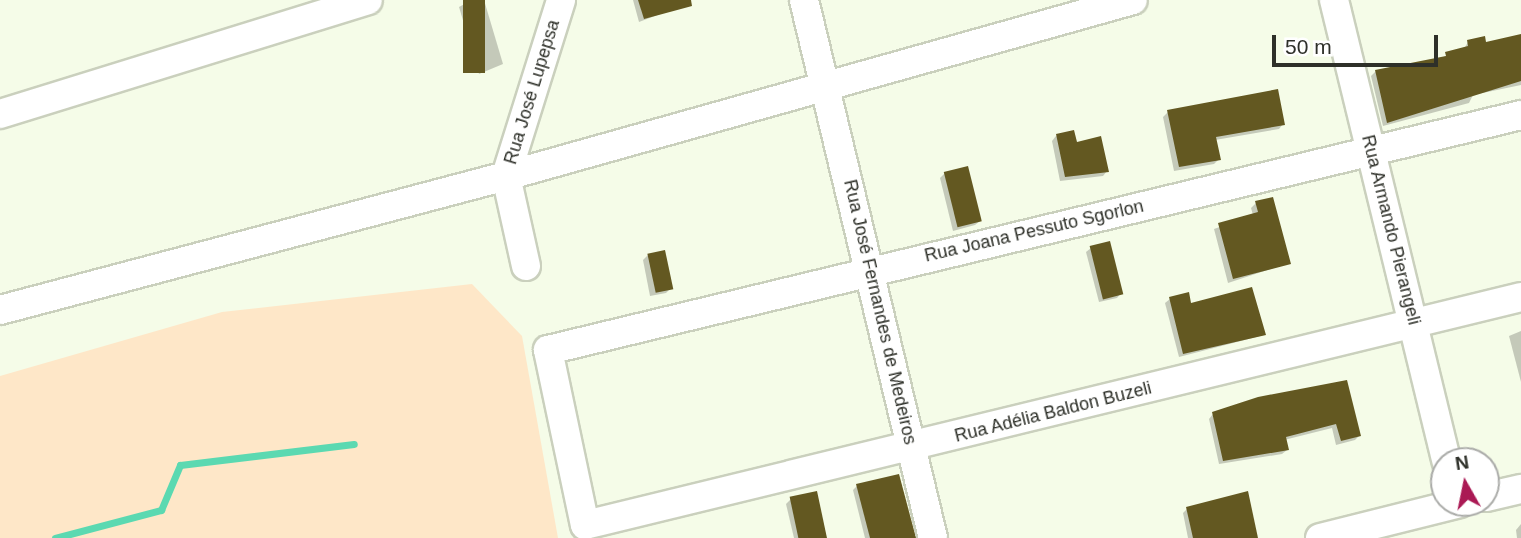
<!DOCTYPE html>
<meta charset="utf-8">
<style>
body{margin:0}
#map{position:relative;width:1521px;height:538px;overflow:hidden;background:#f5fce8;font-family:Arial,sans-serif}
div>[style]{position:absolute}
.green>*{inset:0;background:#fee7c8}
.shadow>*{inset:0;background:#0003}
.stream>*{height:7px;margin:-3.5px;padding:0 3.5px;transform-origin:3.5px;border-radius:3.5px;background:#5bd9b1}
.building>*{inset:0;background:#635821;transform-origin:0 0}
.roads{filter:drop-shadow(2px 0 #cad0bd) drop-shadow(-2px 0 #cad0bd) drop-shadow(0 2px #cad0bd) drop-shadow(0 -2px #cad0bd)}
.minor>*{height:28px;margin:-14px;padding:0 14px;transform-origin:14px;border-radius:14px;background:#fff}
span{translate:-50% -50%;white-space:nowrap;text-align:center;line-height:1.15;-webkit-text-stroke:7px #fff;paint-order:stroke}
.street-label{font-size:18px;color:#2e3029}
.north{position:absolute;left:1430px;top:447px;width:70px;height:70px;box-sizing:border-box;background:#fff;border:2px solid #abaca9;border-radius:50%;rotate:351deg;font-size:19px;font-weight:700;line-height:28px;text-align:center;color:#2e3029}
.north::after{content:'';display:block;margin:auto;width:24px;height:32px;background:#aa1954;clip-path:polygon(50% 0,100% 100%,50% 72%,0 100%)}
.scale{position:absolute;left:1272px;top:35px;width:166px;height:32px;box-sizing:border-box;border:4px solid #2e3029;border-top:0;padding-left:9px;font-size:21px;line-height:24px;white-space:nowrap;color:#2e3029;-webkit-text-stroke:5px #fff;paint-order:stroke}
</style>
<div id="map">
<div class="green">
<i style="clip-path:polygon(472px 284px,522px 336px,558px 538px,0 538px,0 376px,222px 312px)"></i>
</div>
<div class="shadow">
<i style="clip-path:polygon(472px 0,484px 0,503px 64px,479px 74px,459px 7px)"></i>
<i style="clip-path:polygon(633px 0,665px 0,668px 11px,639px 22px)"></i>
<i style="clip-path:polygon(1521px 37px,1521px 85px,1473px 95px,1469px 103px,1383px 126px,1371px 76px,1376px 71px,1441px 58px,1464px 49px,1468px 42px,1485px 44px)"></i>
<i style="clip-path:polygon(1168px 112px,1283px 124px,1279px 129px,1215px 140px,1219px 159px,1214px 164px,1174px 171px,1163px 117px)"></i>
<i style="clip-path:polygon(1056px 136px,1075px 144px,1107px 171px,1103px 176px,1060px 181px,1052px 141px)"></i>
<i style="clip-path:polygon(945px 173px,980px 221px,975px 225px,953px 231px,940px 178px)"></i>
<i style="clip-path:polygon(1256px 203px,1289px 263px,1228px 283px,1214px 229px,1253px 215px,1251px 208px)"></i>
<i style="clip-path:polygon(1091px 248px,1121px 293px,1117px 298px,1099px 302px,1086px 252px)"></i>
<i style="clip-path:polygon(648px 255px,671px 288px,666px 293px,650px 296px,643px 260px)"></i>
<i style="clip-path:polygon(1170px 299px,1190px 305px,1264px 335px,1179px 357px,1165px 303px)"></i>
<i style="clip-path:polygon(1521px 331px,1521px 382px,1509px 336px)"></i>
<i style="clip-path:polygon(1345px 382px,1359px 436px,1355px 440px,1336px 445px,1332px 428px,1284px 440px,1287px 450px,1282px 454px,1219px 464px,1209px 419px,1213px 414px)"></i>
<i style="clip-path:polygon(857px 486px,913px 538px,865px 538px,853px 490px)"></i>
<i style="clip-path:polygon(791px 499px,826px 538px,794px 538px,786px 504px)"></i>
<i style="clip-path:polygon(1187px 509px,1255px 538px,1188px 538px,1183px 513px)"></i>
<i style="clip-path:polygon(1521px 524px,1521px 538px,1517px 538px,1516px 530px)"></i>
</div>
<div class="stream">
<i style="left:55px;top:538px;width:110px;rotate:-14.8deg"></i>
<i style="left:161px;top:510px;width:49px;rotate:-67.1deg"></i>
<i style="left:180px;top:465px;width:175px;rotate:-6.9deg"></i>
</div>
<div class="building">
<i style="left:463px;top:0;width:22px;height:73px"></i>
<i style="clip-path:polygon(638px 0,691px 0,692px 6px,644px 19px)"></i>
<i style="clip-path:polygon(1521px 34px,1521px 81px,1387px 123px,1375px 70px,1446px 56px,1445px 52px,1468px 46px,1467px 40px,1485px 36px,1486px 42px)"></i>
<i style="clip-path:polygon(1278px 89px,1285px 125px,1216px 137px,1221px 160px,1179px 167px,1167px 110px)"></i>
<i style="clip-path:polygon(1074px 130px,1077px 142px,1101px 136px,1109px 172px,1065px 177px,1056px 134px)"></i>
<i style="left:968px;top:166px;width:57px;height:25px;rotate:76deg"></i>
<i style="clip-path:polygon(1273px 197px,1291px 264px,1233px 279px,1218px 223px,1258px 212px,1255px 201px)"></i>
<i style="left:1110px;top:241px;width:55px;height:21px;rotate:76deg"></i>
<i style="left:665px;top:250px;width:40px;height:18px;rotate:78deg"></i>
<i style="clip-path:polygon(1252px 287px,1266px 335px,1183px 354px,1169px 297px,1189px 292px,1191px 303px)"></i>
<i style="clip-path:polygon(1347px 380px,1361px 436px,1341px 441px,1336px 424px,1286px 437px,1289px 450px,1223px 461px,1212px 412px,1258px 397px)"></i>
<i style="clip-path:polygon(899px 474px,916px 538px,870px 538px,856px 484px)"></i>
<i style="left:817px;top:491px;width:48px;height:28px;rotate:78deg"></i>
<i style="clip-path:polygon(1248px 491px,1258px 538px,1193px 538px,1186px 507px)"></i>
</div>
<div class="roads">
<div class="minor">
<i style="left:804px;top:0;width:553px;rotate:76.52deg"></i>
<i style="left:1334px;top:0;width:474px;rotate:76.3deg"></i>
<i style="left:0;top:114px;width:385px;rotate:-17.2deg"></i>
<i style="left:1521px;top:115px;width:1001px;rotate:166.42deg"></i>
<i style="left:548px;top:350px;width:179px;rotate:78.1deg"></i>
<i style="left:585px;top:525px;width:963px;rotate:-13.69deg"></i>
<i style="left:526px;top:266px;width:92px;rotate:-102.5deg"></i>
<i style="left:506px;top:176px;width:184px;rotate:-72.6deg"></i>
<i style="left:0;top:310px;width:523px;rotate:-14.83deg"></i>
<i style="left:506px;top:176px;width:651px;rotate:-15.68deg"></i>
<i style="left:1486px;top:497px;width:36px;rotate:-13deg"></i>
<i style="left:1320px;top:538px;width:144px;rotate:-14deg"></i>
</div>
</div>
<div class="street-label">
<span style="left:532px;top:92px;rotate:-73deg">Rua José Lupepsa</span>
<span style="left:1391px;top:230px;rotate:76deg">Rua Armando Pierangeli</span>
<span style="left:1034px;top:231px;rotate:-13deg">Rua Joana Pessuto Sgorlon</span>
<span style="left:880px;top:312px;rotate:77deg">Rua José Fernandes de Medeiros</span>
<span style="left:1053px;top:412px;rotate:-14deg">Rua Adélia Baldon Buzeli</span>
</div>
<div class="north">N</div>
<div class="scale">50 m</div>
</div>
